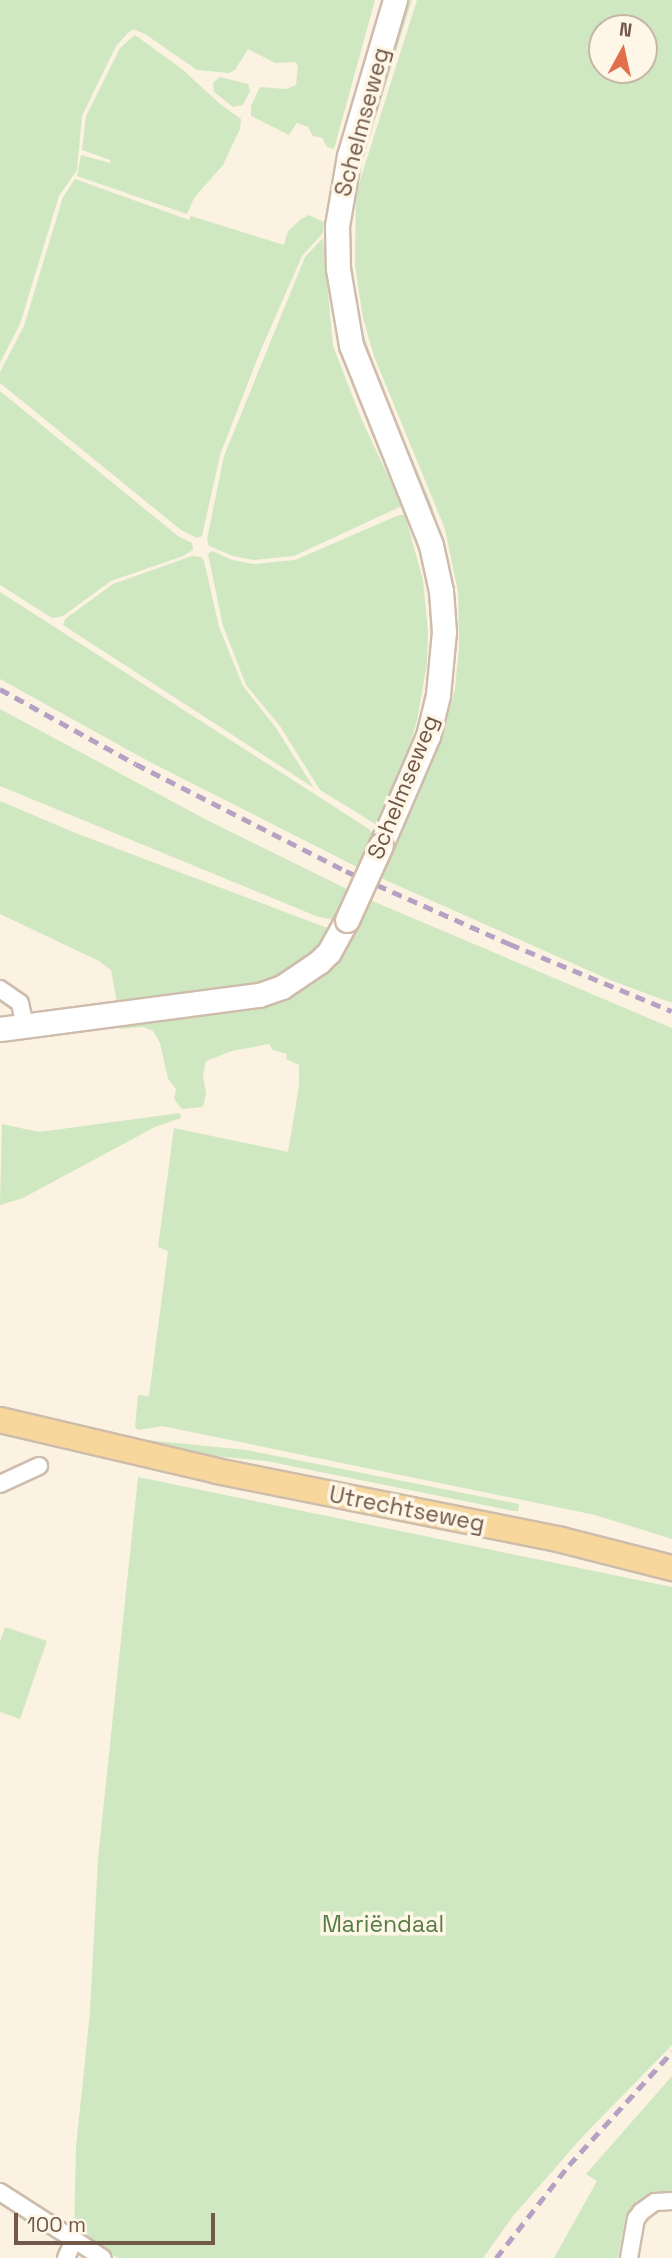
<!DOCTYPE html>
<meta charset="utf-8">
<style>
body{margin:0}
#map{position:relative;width:672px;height:2258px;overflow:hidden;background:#fbf2e2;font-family:"Space Grotesk",sans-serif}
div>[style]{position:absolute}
.green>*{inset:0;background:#d0e8c1}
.roads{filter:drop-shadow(2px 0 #cebcac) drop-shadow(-2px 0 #cebcac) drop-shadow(0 2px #cebcac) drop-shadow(0 -2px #cebcac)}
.minor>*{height:16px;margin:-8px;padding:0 8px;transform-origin:8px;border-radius:8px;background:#fff}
.secondary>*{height:23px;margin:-11.5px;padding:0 11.5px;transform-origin:11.5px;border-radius:11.5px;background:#fff}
.primary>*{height:24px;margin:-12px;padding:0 12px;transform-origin:12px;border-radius:12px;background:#f8d79c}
.rail>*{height:4.5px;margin-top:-2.25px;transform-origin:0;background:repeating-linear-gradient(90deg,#b4a1c3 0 10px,transparent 0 17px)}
.bridges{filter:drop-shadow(2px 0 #d1bba9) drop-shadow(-2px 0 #d1bba9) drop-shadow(0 2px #d1bba9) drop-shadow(0 -2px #d1bba9)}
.secondary-bridge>*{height:23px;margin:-11.5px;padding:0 11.5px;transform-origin:11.5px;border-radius:11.5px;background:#fff}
span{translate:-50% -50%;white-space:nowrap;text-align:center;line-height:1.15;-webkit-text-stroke:7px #fef6e7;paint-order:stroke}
.street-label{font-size:23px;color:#715849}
.park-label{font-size:23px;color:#547c44}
.north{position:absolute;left:588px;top:14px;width:70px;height:70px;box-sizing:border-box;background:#fef6e7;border:2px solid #c6b7a8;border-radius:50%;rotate:8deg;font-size:19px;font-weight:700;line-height:28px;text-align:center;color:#715849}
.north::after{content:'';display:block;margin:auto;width:24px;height:32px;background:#e16f4b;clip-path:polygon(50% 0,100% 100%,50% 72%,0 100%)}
.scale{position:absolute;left:14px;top:2213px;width:201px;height:32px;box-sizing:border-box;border:4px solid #715849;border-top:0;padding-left:9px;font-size:21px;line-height:24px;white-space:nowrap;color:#715849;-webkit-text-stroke:5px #fef6e7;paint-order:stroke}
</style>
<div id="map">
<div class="green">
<i style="clip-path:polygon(0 0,375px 0,334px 149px,327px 147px,322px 138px,313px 136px,308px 127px,297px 123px,289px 135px,251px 116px,251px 106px,260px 87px,286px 89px,296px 85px,298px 66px,295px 62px,275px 63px,248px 49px,235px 70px,229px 73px,197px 70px,145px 34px,133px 29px,128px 33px,116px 46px,82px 116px,77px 170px,59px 196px,20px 324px,0 363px)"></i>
<i style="clip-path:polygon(403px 0,412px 0,365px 151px,359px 149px)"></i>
<i style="clip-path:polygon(evenodd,417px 0,672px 0,672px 1003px,610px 980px,374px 875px,423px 783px,442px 738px,455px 689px,459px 646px,458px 592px,445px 529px,374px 356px,363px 318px,355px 266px,356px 193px,417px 0,602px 28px,644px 28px,644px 70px,602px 70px,602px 28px)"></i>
<i style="clip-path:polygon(135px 35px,182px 69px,220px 104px,241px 119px,240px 129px,223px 165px,194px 198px,187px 214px,77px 176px,81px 155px,110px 163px,110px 160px,82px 150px,86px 116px,120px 48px)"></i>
<i style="clip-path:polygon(220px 77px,248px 84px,250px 91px,243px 105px,233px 107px,214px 92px,213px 83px)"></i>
<i style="clip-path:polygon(357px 160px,361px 162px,351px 193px,349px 234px,358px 318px,377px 375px,432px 506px,452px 586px,447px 587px,428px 509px,372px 378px,353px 321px,346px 268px,345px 235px,349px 194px)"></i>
<i style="clip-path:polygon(75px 179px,189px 220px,191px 216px,284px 245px,288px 231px,301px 219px,309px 215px,324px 222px,323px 233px,302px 256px,260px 352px,220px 455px,202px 536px,197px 538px,181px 530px,0 383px,0 372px,24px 326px,63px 197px)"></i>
<i style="clip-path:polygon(323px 238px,333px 346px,361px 418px,402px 506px,294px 556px,253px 560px,233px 556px,209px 546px,207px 539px,224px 456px,305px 257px)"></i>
<i style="clip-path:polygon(0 391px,178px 536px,192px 543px,193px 550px,183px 556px,111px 581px,63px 616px,52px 618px,0 585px)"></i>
<i style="clip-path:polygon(399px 515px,405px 515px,423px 580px,428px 632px,427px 663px,417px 721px,403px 768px,380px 825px,377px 825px,320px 790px,280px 726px,246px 685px,223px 626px,208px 554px,212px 551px,232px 560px,253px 564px,295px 560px)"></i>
<i style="clip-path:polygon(192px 556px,201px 557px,204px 561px,219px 627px,243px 686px,276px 728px,314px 788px,63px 625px,65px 619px,113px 584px)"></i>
<i style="clip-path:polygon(0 592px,369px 829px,375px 838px,361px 869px,148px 761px,0 679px)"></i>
<i style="clip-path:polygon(0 709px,205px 819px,351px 891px,338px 921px,316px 916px,0 786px)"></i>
<i style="clip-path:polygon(0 801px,78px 834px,330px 929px,324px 948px,278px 982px,118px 1008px,111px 970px,99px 961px,0 914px)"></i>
<i style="clip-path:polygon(363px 897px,672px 1028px,672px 1539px,595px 1515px,162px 1426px,138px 1430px,135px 1427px,138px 1395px,149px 1396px,168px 1251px,158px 1247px,174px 1128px,288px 1152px,299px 1086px,299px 1065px,286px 1059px,287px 1054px,273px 1050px,269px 1044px,232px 1051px,206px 1061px,203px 1075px,206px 1094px,203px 1107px,182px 1109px,174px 1099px,176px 1089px,168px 1079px,160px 1043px,153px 1031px,143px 1027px,121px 1029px,120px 1019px,286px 992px)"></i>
<i style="clip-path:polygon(180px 1113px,181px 1118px,155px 1127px,23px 1198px,0 1205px,2px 1124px,39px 1132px)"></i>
<i style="clip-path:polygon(136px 1439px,247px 1450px,519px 1504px,518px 1511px,514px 1511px,266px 1461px,180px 1453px,136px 1444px)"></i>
<i style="clip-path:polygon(138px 1477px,672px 1587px,672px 2045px,584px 2135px,514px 2215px,483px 2258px,118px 2258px,74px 2232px,76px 2147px,90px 2012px,98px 1859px)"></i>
<i style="clip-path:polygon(5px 1627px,47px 1641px,20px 1719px,0 1712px,0 1642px)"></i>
<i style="clip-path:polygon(672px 2076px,672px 2198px,639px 2206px,626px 2214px,618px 2258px,554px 2258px,597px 2181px,586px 2174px)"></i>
</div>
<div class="roads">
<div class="minor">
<i style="left:0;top:989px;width:24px;rotate:35deg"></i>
<i style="left:20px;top:1003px;width:24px;rotate:78deg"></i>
<i style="left:0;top:1484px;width:43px;rotate:-24.8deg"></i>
<i style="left:0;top:2192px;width:122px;rotate:32.7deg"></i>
<i style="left:66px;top:2258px;width:20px;rotate:-66deg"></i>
<i style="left:629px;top:2258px;width:40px;rotate:-80deg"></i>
<i style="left:636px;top:2219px;width:9px;rotate:-54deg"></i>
<i style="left:641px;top:2212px;width:17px;rotate:-36deg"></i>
<i style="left:655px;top:2202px;width:17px;rotate:-3deg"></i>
</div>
<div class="secondary">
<i style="left:381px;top:845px;width:119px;rotate:-66.7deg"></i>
<i style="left:428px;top:736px;width:42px;rotate:-76.3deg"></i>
<i style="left:438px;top:695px;width:63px;rotate:-84.6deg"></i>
<i style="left:444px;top:632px;width:41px;rotate:-94.2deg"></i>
<i style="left:441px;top:591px;width:47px;rotate:-102.3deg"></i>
<i style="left:431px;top:545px;width:215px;rotate:-111.8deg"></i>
<i style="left:351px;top:345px;width:77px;rotate:-99.7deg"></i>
<i style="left:338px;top:269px;width:43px;rotate:-91.3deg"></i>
<i style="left:337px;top:226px;width:71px;rotate:-80.3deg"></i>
<i style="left:349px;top:156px;width:163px;rotate:-73.6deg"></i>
<i style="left:0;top:1029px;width:261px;rotate:-7.5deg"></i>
<i style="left:259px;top:995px;width:24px;rotate:-19deg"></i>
<i style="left:282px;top:987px;width:45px;rotate:-34deg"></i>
<i style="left:319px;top:962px;width:14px;rotate:-45deg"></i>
<i style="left:329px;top:952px;width:37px;rotate:-61deg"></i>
</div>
<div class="primary">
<i style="left:0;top:1420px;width:223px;rotate:13.2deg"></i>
<i style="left:217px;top:1471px;width:352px;rotate:11.3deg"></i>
<i style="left:562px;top:1540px;width:114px;rotate:14.3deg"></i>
</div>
</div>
<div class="rail">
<i style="left:0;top:689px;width:155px;rotate:28.9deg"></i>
<i style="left:136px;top:764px;width:236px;rotate:27deg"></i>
<i style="left:346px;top:871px;width:180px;rotate:24deg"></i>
<i style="left:510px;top:944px;width:175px;rotate:22.5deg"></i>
<i style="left:496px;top:2258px;width:118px;rotate:-51.9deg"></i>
<i style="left:569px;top:2165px;width:153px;rotate:-47.7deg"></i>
</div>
<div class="bridges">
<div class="secondary-bridge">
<i style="left:347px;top:920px;width:82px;rotate:-65.6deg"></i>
</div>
</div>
<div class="street-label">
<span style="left:362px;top:122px;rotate:-75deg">Schelmseweg</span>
<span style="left:403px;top:787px;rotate:-68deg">Schelmseweg</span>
<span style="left:407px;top:1509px;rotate:11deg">Utrechtseweg</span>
</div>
<div class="park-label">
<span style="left:383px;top:1924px">Mariëndaal</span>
</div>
<div class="north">N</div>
<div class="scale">100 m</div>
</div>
